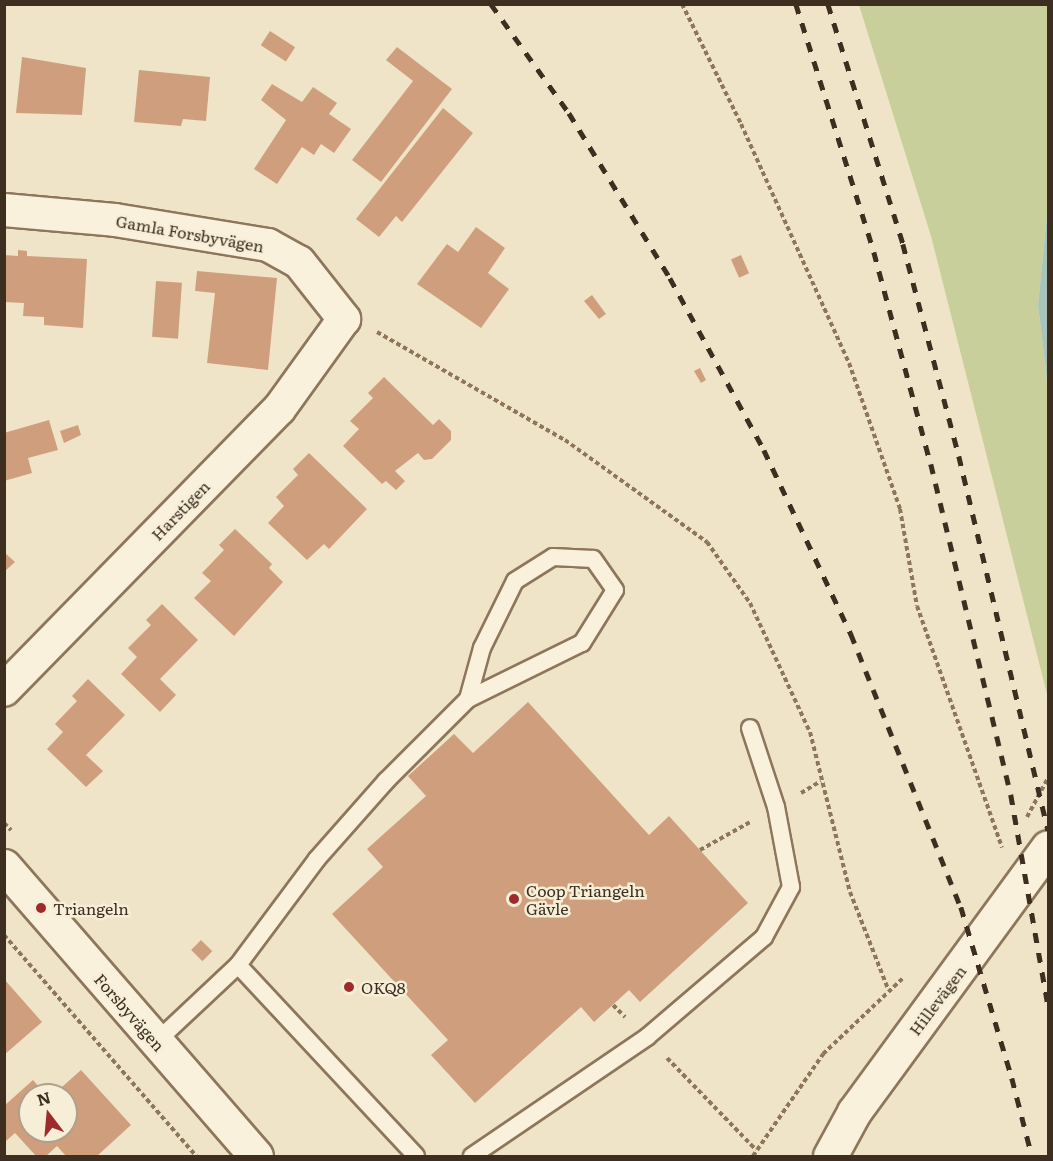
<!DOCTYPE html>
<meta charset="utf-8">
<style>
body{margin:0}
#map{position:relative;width:1053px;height:1161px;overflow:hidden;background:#f0e4c8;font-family:Literata,serif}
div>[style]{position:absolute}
.green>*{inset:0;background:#c9cf9b}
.water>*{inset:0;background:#a9c4bc}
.building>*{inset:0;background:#cf9f7d;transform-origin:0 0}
.path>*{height:4px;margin-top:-2px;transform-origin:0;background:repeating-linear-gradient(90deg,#8d765c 0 4.5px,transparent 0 7.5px)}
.roads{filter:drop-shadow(2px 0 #8d765c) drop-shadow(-2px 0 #8d765c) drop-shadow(0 2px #8d765c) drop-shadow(0 -2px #8d765c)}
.lane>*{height:16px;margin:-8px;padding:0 8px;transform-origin:8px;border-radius:8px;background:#faf1dc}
.street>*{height:32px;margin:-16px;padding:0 16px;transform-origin:16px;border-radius:16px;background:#faf1dc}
.secondary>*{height:33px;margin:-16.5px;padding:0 16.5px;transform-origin:16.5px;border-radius:16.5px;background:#faf1dc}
.rail>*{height:4.5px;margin-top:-2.25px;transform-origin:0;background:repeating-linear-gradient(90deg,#3d2e20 0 10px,transparent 0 20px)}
.dots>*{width:16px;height:16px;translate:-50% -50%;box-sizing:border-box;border:3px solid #f7eed8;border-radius:50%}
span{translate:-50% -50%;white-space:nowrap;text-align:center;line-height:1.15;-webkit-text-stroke:5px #f7eed8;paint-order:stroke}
.street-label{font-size:16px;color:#3d2e20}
.poi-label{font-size:16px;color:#3d2e20}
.left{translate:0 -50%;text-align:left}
.frame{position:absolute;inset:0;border:6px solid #3d2e20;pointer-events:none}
.north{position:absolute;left:18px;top:1083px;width:60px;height:60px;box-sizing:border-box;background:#f7eed8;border:2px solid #ada18e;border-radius:50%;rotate:344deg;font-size:16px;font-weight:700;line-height:24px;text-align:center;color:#3d2e20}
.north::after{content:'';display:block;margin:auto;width:21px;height:27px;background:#9e2a2b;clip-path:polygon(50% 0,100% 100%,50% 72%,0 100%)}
</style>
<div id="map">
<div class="green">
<i style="clip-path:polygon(859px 5px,1048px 5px,1048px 206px,1038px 305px,1048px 388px,1048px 698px,931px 236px)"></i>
</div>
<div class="water">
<i style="clip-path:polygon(1048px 206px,1048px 388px,1038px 305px)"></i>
</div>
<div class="building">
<i style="left:270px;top:31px;width:30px;height:17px;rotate:33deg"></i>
<i style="clip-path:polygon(397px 47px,452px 89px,381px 182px,352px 160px,413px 81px,386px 60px)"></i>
<i style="clip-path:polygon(22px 57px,86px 68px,82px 115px,16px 113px)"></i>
<i style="clip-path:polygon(139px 70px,210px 77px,206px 121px,183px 119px,181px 126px,134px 122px)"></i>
<i style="clip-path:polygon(272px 84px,302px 102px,313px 87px,337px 103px,329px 114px,351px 129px,334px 153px,321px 144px,314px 155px,302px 147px,277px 184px,254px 169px,286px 120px,261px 100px)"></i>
<i style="clip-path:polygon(443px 108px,473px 133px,402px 222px,396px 216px,379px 237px,356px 219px)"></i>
<i style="clip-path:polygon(476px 227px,505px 248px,488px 273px,509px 289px,481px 328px,417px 284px,447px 244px,458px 252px)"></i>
<i style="clip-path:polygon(18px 250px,27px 251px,27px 256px,87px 259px,83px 328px,44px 325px,44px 317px,23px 316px,24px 303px,4px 302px,4px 255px,18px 256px)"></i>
<i style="left:741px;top:255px;width:20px;height:11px;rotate:66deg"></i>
<i style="clip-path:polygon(197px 271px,277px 278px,268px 370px,207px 363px,215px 293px,195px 291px)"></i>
<i style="left:156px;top:281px;width:26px;height:56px;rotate:4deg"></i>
<i style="clip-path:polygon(592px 295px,606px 314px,599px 319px,584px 301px)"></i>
<i style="clip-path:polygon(700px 368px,706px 380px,701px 383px,694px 371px)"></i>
<i style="clip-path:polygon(384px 377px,433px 425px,439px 419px,451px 431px,451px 440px,432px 459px,424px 460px,418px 453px,395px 471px,405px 481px,396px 490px,386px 481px,382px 484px,343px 446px,359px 429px,350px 421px,373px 398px,368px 393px)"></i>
<i style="clip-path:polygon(49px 420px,58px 450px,28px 458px,32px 473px,4px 481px,4px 433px)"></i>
<i style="clip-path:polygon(78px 425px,81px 435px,64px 443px,60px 431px)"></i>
<i style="clip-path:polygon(309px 453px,367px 509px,329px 549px,324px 544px,307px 560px,268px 523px,284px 506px,276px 497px,298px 475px,293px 469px)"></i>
<i style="clip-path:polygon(235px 529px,272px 564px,269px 568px,283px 582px,234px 636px,194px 598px,211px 581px,202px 573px,224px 550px,219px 545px)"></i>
<i style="clip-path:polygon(4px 552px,15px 562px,4px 572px)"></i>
<i style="clip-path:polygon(162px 604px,198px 640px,160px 679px,176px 695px,160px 712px,121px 674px,137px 657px,128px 648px,151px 625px,146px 620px)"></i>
<i style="clip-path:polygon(88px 679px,125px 715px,86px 755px,103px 771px,86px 787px,47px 749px,63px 732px,55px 724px,77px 701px,72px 696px)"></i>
<i style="clip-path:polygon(528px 702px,649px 835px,669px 816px,748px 903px,640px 1002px,629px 990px,594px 1022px,581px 1007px,475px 1103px,431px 1055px,448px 1040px,332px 914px,383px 867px,367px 849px,426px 796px,408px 776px,454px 734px,473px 753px)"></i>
<i style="left:201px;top:940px;width:16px;height:14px;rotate:45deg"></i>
<i style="clip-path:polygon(4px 979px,42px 1022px,4px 1055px)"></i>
<i style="clip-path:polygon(81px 1070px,131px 1125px,97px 1156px,66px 1156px,57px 1146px,46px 1156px,36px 1156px,15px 1133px,6px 1141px,4px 1106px,33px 1080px,46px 1095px,30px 1095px,30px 1131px,66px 1131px,66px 1095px,53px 1095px)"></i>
</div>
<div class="path">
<i style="left:682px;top:4px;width:134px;rotate:63.8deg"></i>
<i style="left:741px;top:124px;width:262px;rotate:65.7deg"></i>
<i style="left:849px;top:363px;width:155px;rotate:70.7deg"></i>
<i style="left:900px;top:509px;width:98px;rotate:80.1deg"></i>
<i style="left:917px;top:606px;width:256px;rotate:70.6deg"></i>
<i style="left:377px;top:332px;width:217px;rotate:29.9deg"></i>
<i style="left:565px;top:440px;width:175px;rotate:35.7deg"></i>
<i style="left:707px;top:542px;width:75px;rotate:54.8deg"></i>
<i style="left:750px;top:603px;width:142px;rotate:65.1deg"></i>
<i style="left:810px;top:732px;width:165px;rotate:76deg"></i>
<i style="left:850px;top:892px;width:104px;rotate:68.6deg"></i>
<i style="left:801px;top:793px;width:23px;rotate:-31deg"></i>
<i style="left:1027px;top:817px;width:44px;rotate:-61.7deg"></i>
<i style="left:4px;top:823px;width:10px;rotate:45deg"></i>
<i style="left:700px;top:850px;width:57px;rotate:-29.2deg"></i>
<i style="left:4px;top:935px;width:293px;rotate:49deg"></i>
<i style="left:613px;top:1005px;width:17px;rotate:45deg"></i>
<i style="left:667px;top:1058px;width:128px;rotate:45.9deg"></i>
<i style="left:753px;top:1156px;width:124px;rotate:-55.5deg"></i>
<i style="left:823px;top:1054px;width:112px;rotate:-43.5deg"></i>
</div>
<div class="roads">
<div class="lane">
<i style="left:238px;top:965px;width:261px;rotate:47deg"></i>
<i style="left:156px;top:1042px;width:112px;rotate:-43.2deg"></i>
<i style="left:238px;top:965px;width:132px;rotate:-53.3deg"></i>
<i style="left:317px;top:859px;width:104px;rotate:-48.5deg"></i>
<i style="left:386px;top:781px;width:116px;rotate:-45deg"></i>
<i style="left:468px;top:699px;width:127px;rotate:-26.2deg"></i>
<i style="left:582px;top:643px;width:62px;rotate:-58.1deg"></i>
<i style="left:615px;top:590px;width:38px;rotate:-125deg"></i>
<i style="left:593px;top:559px;width:40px;rotate:-177.1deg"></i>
<i style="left:553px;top:557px;width:45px;rotate:147.7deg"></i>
<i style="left:515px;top:581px;width:75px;rotate:116.2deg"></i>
<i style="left:482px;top:648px;width:53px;rotate:105.4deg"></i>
<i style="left:472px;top:1156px;width:212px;rotate:-34.2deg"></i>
<i style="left:647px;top:1037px;width:154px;rotate:-40.5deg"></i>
<i style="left:764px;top:937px;width:57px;rotate:-61.6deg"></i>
<i style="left:791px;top:887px;width:81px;rotate:-100.6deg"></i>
<i style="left:776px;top:807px;width:83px;rotate:-108.2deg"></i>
</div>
<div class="street">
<i style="left:4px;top:210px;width:111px;rotate:5.1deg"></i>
<i style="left:115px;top:220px;width:155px;rotate:9.3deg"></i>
<i style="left:268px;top:245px;width:35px;rotate:29deg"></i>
<i style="left:299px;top:262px;width:73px;rotate:51.7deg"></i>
<i style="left:344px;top:319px;width:111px;rotate:125.8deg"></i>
<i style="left:279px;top:409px;width:393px;rotate:134.4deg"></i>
</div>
<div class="secondary">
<i style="left:4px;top:866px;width:384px;rotate:49deg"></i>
<i style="left:830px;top:1156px;width:50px;rotate:-61.4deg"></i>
<i style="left:854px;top:1112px;width:328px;rotate:-53.8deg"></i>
</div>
</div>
<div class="rail">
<i style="left:491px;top:4px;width:134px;rotate:54.4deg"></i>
<i style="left:569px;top:113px;width:193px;rotate:58.5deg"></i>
<i style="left:670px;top:278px;width:196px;rotate:61.3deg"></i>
<i style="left:764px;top:450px;width:204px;rotate:64.7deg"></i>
<i style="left:851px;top:634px;width:294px;rotate:68.1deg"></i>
<i style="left:961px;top:907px;width:178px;rotate:73.4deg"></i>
<i style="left:1012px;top:1078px;width:81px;rotate:75.6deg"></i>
<i style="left:796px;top:4px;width:260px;rotate:72.5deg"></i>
<i style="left:874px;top:252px;width:220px;rotate:75deg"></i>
<i style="left:931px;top:464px;width:341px;rotate:76.4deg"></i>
<i style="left:1011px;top:795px;width:213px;rotate:80deg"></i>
<i style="left:828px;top:4px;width:251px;rotate:72.6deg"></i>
<i style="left:903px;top:244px;width:219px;rotate:75.2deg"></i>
<i style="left:959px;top:456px;width:385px;rotate:76.6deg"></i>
</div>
<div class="dots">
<i style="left:514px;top:899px;background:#9e2a2b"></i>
<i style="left:41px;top:908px;background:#9e2a2b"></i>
<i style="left:349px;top:987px;background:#9e2a2b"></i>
</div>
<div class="street-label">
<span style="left:190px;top:233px;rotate:10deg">Gamla Forsbyvägen</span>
<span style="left:180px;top:510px;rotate:-46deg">Harstigen</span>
<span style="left:937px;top:1000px;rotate:-53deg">Hillevägen</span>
<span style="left:130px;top:1012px;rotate:49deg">Forsbyvägen</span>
</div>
<div class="poi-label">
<span class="left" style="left:526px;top:899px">Coop Triangeln<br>Gävle</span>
<span class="left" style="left:53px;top:908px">Triangeln</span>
<span class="left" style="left:361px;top:987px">OKQ8</span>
</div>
<div class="frame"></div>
<div class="north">N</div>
</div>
